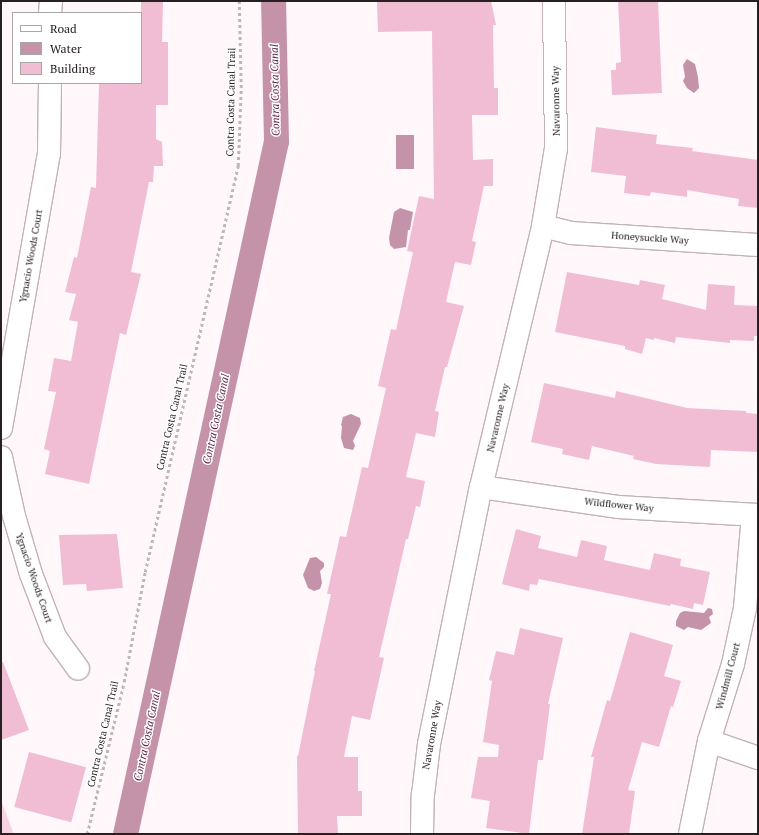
<!DOCTYPE html>
<style>
body{margin:0}
#map{position:relative;width:759px;height:835px;overflow:hidden;background:#fff7fa;font-family:"PT Serif",serif}
div>[style]{position:absolute}
.green>*{inset:0;background:#f9d3e4}
.water>*{inset:0;background:#c493aa;transform-origin:0 0}
.canal>*{height:25px;margin:-12.5px;padding:0 12.5px;transform-origin:12.5px;border-radius:12.5px;background:#c493aa}
.building>*{inset:0;background:#f1bdd5;transform-origin:0 0}
.path>*{height:2.5px;margin-top:-1.25px;transform-origin:0;background:repeating-linear-gradient(90deg,#beb6b9 0 3px,transparent 0 6px)}
.roads{filter:drop-shadow(1px 0 #c4b1b9) drop-shadow(-1px 0 #c4b1b9) drop-shadow(0 1px #c4b1b9) drop-shadow(0 -1px #c4b1b9)}
.street>*{height:22px;margin:-11px;padding:0 11px;transform-origin:11px;border-radius:11px;background:#fff}
span{translate:-50% -50%;white-space:nowrap;text-align:center;line-height:1.15;-webkit-text-stroke:3px #fff;paint-order:stroke}
.street-label{font-size:10px;color:#272023}
.water-label{font-size:11px;color:#5e2243;font-style:italic}
.frame{position:absolute;inset:0;border:2px solid #272023;pointer-events:none}
.legend{position:absolute;left:12px;top:12px;width:130px;height:72px;box-sizing:border-box;background:#fff;border:1px solid #a9a6a7;margin:0;padding:5px 7px;list-style:none;font-size:12px;color:#272023}
.legend li{display:flex;align-items:center;gap:8px;height:20px}
.legend b{width:20px;border:1px solid #a9a6a7}
</style>
<div id="map">
<div class="green">
<i style="clip-path:polygon(1px 800px,13px 832px,14px 834px,1px 834px)"></i>
</div>
<div class="water">
<i style="clip-path:polygon(687px 59px,695px 64px,698px 77px,699px 88px,694px 93px,687px 88px,683px 81px,685px 77px,683px 65px)"></i>
<i style="left:396px;top:135px;width:18px;height:34px"></i>
<i style="clip-path:polygon(400px 208px,413px 212px,410px 230px,408px 230px,406px 247px,394px 249px,390px 245px,389px 238px,394px 212px)"></i>
<i style="clip-path:polygon(351px 414px,360px 418px,361px 424px,353px 441px,355px 446px,353px 450px,344px 448px,341px 438px,342px 426px,341px 425px,343px 417px)"></i>
<i style="clip-path:polygon(316px 557px,324px 563px,324px 567px,320px 571px,322px 583px,320px 589px,314px 591px,308px 588px,303px 575px,310px 558px)"></i>
<i style="clip-path:polygon(708px 608px,712px 609px,713px 614px,709px 617px,711px 623px,701px 630px,688px 627px,684px 630px,676px 626px,676px 621px,680px 613px,684px 611px,704px 613px)"></i>
</div>
<div class="canal">
<i style="left:125px;top:834px;width:709px;rotate:-77.71deg"></i>
<i style="left:276px;top:141px;width:140px;rotate:-91.2deg"></i>
</div>
<div class="building">
<i style="clip-path:polygon(141px 1px,163px 1px,162px 42px,168px 42px,168px 105px,156px 105px,156px 139px,162px 142px,163px 166px,154px 166px,153px 182px,149px 182px,131px 272px,141px 274px,126px 335px,120px 333px,89px 484px,45px 474px,50px 451px,44px 449px,56px 392px,48px 391px,54px 358px,71px 361px,78px 322px,69px 320px,76px 294px,65px 292px,74px 257px,77px 258px,91px 187px,96px 188px,99px 83px,141px 83px)"></i>
<i style="clip-path:polygon(377px 1px,491px 1px,496px 25px,493px 25px,494px 88px,498px 88px,498px 115px,472px 115px,473px 160px,493px 159px,493px 186px,484px 186px,472px 241px,476px 242px,471px 265px,455px 262px,446px 302px,464px 306px,447px 367px,445px 367px,435px 411px,439px 412px,435px 437px,416px 433px,406px 477px,425px 481px,420px 507px,416px 506px,408px 539px,406px 539px,379px 657px,384px 658px,370px 720px,352px 716px,344px 757px,358px 757px,358px 791px,362px 791px,362px 816px,337px 816px,338px 834px,298px 834px,297px 756px,298px 756px,315px 671px,314px 671px,331px 594px,327px 594px,340px 536px,346px 537px,362px 467px,368px 468px,386px 388px,378px 386px,391px 329px,396px 330px,413px 252px,407px 251px,419px 196px,434px 199px,432px 31px,378px 32px)"></i>
<i style="clip-path:polygon(618px 1px,658px 1px,662px 93px,612px 95px,611px 70px,616px 70px,616px 63px,621px 62px)"></i>
<i style="clip-path:polygon(596px 127px,657px 135px,656px 144px,693px 148px,692px 151px,758px 160px,758px 208px,738px 206px,739px 199px,687px 190px,687px 197px,651px 192px,650px 196px,624px 193px,626px 176px,591px 172px)"></i>
<i style="clip-path:polygon(567px 272px,639px 285px,640px 280px,665px 285px,662px 299px,706px 310px,708px 284px,735px 286px,734px 305px,758px 306px,758px 336px,754px 336px,754px 341px,730px 340px,730px 343px,676px 337px,675px 343px,654px 338px,654px 340px,646px 338px,642px 354px,625px 349px,625px 346px,555px 332px)"></i>
<i style="clip-path:polygon(544px 383px,615px 398px,616px 391px,687px 408px,746px 411px,746px 413px,758px 414px,758px 452px,711px 450px,710px 467px,656px 464px,633px 459px,634px 456px,592px 446px,589px 460px,562px 454px,563px 449px,531px 442px)"></i>
<i style="clip-path:polygon(516px 529px,541px 536px,538px 548px,577px 557px,581px 540px,607px 546px,604px 560px,650px 570px,654px 553px,681px 559px,680px 566px,710px 572px,703px 605px,694px 603px,693px 609px,671px 604px,670px 606px,539px 579px,537px 585px,530px 584px,529px 591px,502px 584px)"></i>
<i style="clip-path:polygon(117px 534px,123px 588px,87px 591px,86px 584px,63px 585px,59px 535px)"></i>
<i style="clip-path:polygon(520px 628px,563px 638px,548px 704px,550px 704px,543px 760px,538px 760px,529px 834px,486px 828px,490px 801px,471px 798px,478px 757px,498px 757px,499px 745px,483px 742px,492px 681px,489px 680px,496px 651px,514px 655px)"></i>
<i style="clip-path:polygon(630px 632px,673px 645px,664px 676px,681px 681px,673px 707px,671px 706px,659px 747px,642px 742px,628px 790px,635px 791px,629px 834px,582px 834px,594px 757px,591px 757px,607px 700px,610px 701px)"></i>
<i style="clip-path:polygon(1px 662px,3px 662px,29px 730px,1px 740px)"></i>
<i style="left:29px;top:752px;width:59px;height:57px;rotate:15deg"></i>
</div>
<div class="path">
<i style="left:87px;top:834px;width:156px;rotate:-76.3deg"></i>
<i style="left:124px;top:682px;width:112px;rotate:-79.2deg"></i>
<i style="left:145px;top:572px;width:417px;rotate:-77.1deg"></i>
<i style="left:238px;top:166px;width:78px;rotate:-87.8deg"></i>
<i style="left:241px;top:88px;width:87px;rotate:-91.3deg"></i>
</div>
<div class="roads">
<div class="street">
<i style="left:50px;top:13px;width:12px;rotate:-85deg"></i>
<i style="left:543px;top:226px;width:29px;rotate:14deg"></i>
<i style="left:571px;top:233px;width:187px;rotate:3.7deg"></i>
<i style="left:1px;top:428px;width:278px;rotate:-80.1deg"></i>
<i style="left:49px;top:154px;width:71px;rotate:-89.2deg"></i>
<i style="left:1px;top:457px;width:60px;rotate:77.6deg"></i>
<i style="left:14px;top:516px;width:60px;rotate:73.7deg"></i>
<i style="left:31px;top:574px;width:67px;rotate:69.1deg"></i>
<i style="left:55px;top:637px;width:39px;rotate:54deg"></i>
<i style="left:481px;top:487px;width:138px;rotate:8.3deg"></i>
<i style="left:618px;top:507px;width:140px;rotate:3.3deg"></i>
<i style="left:709px;top:741px;width:52px;rotate:19.1deg"></i>
<i style="left:422px;top:834px;width:39px;rotate:-89deg"></i>
<i style="left:423px;top:795px;width:51px;rotate:-83.3deg"></i>
<i style="left:429px;top:744px;width:262px;rotate:-78.6deg"></i>
<i style="left:481px;top:487px;width:268px;rotate:-76.6deg"></i>
<i style="left:543px;top:226px;width:79px;rotate:-80.5deg"></i>
<i style="left:556px;top:148px;width:147px;rotate:-90.8deg"></i>
<i style="left:690px;top:834px;width:95px;rotate:-78.5deg"></i>
<i style="left:709px;top:741px;width:81px;rotate:-72.7deg"></i>
<i style="left:733px;top:664px;width:57px;rotate:-77.9deg"></i>
<i style="left:745px;top:608px;width:93px;rotate:-85.1deg"></i>
</div>
</div>
<div class="street-label">
<span style="left:556px;top:101px;rotate:-91deg">Navaronne Way</span>
<span style="left:231px;top:102px;rotate:-89deg">Contra Costa Canal Trail</span>
<span style="left:650px;top:238px;rotate:4deg">Honeysuckle Way</span>
<span style="left:31px;top:256px;rotate:-80deg">Ygnacio Woods Court</span>
<span style="left:172px;top:417px;rotate:-77deg">Contra Costa Canal Trail</span>
<span style="left:498px;top:418px;rotate:-77deg">Navaronne Way</span>
<span style="left:619px;top:505px;rotate:6deg">Wildflower Way</span>
<span style="left:34px;top:578px;rotate:71deg">Ygnacio Woods Court</span>
<span style="left:728px;top:676px;rotate:-75deg">Windmill Court</span>
<span style="left:103px;top:734px;rotate:-77deg">Contra Costa Canal Trail</span>
<span style="left:432px;top:735px;rotate:-80deg">Navaronne Way</span>
</div>
<div class="water-label">
<span style="left:275px;top:90px;rotate:-91deg">Contra Costa Canal</span>
<span style="left:216px;top:419px;rotate:-78deg">Contra Costa Canal</span>
<span style="left:147px;top:736px;rotate:-78deg">Contra Costa Canal</span>
</div>
<div class="frame"></div>
<ul class="legend">
<li><b style="height:5px;background:#fff"></b>Road</li>
<li><b style="height:11px;background:#c493aa"></b>Water</li>
<li><b style="height:11px;background:#f1bdd5"></b>Building</li>
</ul>
</div>
